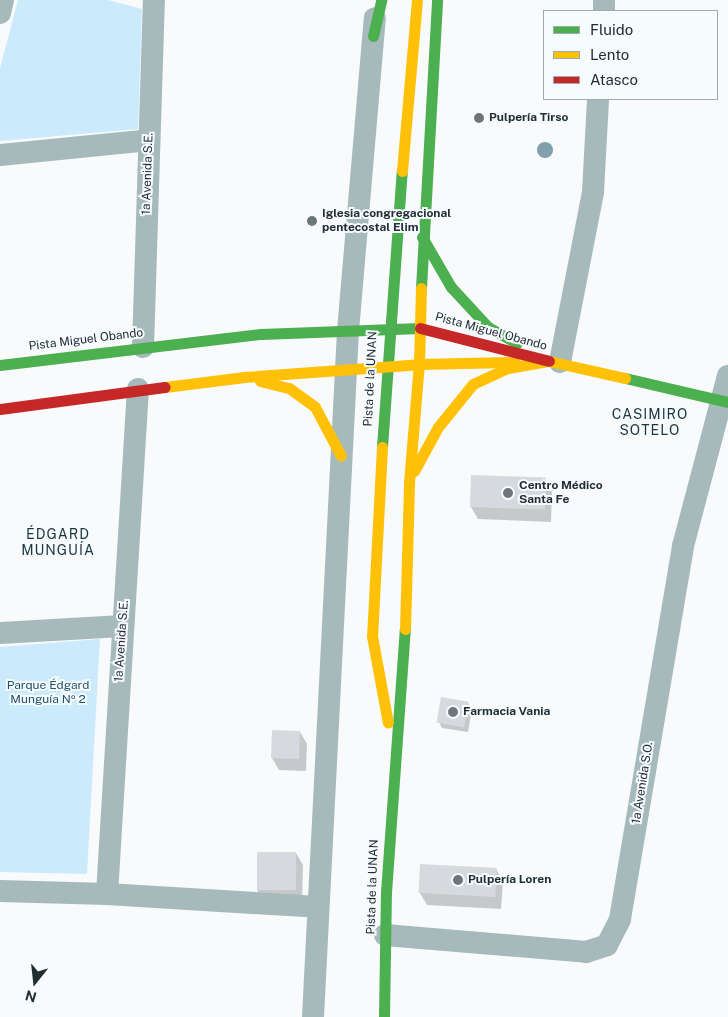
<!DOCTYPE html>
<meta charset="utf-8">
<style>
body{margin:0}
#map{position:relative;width:728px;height:1017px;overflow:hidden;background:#f8fafc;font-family:"Public Sans",sans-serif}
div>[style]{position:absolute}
.green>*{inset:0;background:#cbebfc}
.shadow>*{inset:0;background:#0003}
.building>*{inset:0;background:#d6dadf;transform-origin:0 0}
.street>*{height:22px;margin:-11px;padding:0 11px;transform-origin:11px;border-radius:11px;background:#a6b9bb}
.fast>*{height:11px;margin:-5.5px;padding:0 5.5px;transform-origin:5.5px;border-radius:5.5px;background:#4caf50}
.slow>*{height:11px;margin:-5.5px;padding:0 5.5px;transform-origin:5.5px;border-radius:5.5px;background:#ffc107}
.jam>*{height:11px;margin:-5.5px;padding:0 5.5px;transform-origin:5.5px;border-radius:5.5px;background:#c62828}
.trees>*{width:16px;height:16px;margin:-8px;border-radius:50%;background:#829fac}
.dots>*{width:14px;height:14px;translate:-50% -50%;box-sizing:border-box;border:2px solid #f6fbfe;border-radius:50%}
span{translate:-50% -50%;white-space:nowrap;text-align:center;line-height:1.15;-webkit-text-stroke:4px #f6fbfe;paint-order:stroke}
.poi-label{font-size:12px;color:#232e33;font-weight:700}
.left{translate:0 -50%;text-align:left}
.street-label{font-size:12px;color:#232e33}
.park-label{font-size:12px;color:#21546b}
.neighbourhood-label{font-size:14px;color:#1e3540;letter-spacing:1px}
.legend{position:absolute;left:543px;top:10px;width:175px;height:90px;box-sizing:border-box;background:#f6fbfe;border:1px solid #a2a9ad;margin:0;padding:6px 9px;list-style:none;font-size:15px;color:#232e33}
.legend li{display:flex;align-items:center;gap:10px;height:25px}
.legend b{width:25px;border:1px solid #a2a9ad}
.north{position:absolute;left:10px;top:957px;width:50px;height:50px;-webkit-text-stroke:4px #f6fbfe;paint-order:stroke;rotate:196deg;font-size:14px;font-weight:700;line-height:20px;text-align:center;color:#232e33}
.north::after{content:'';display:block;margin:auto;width:18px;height:22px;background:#232e33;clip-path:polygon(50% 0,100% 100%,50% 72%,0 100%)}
</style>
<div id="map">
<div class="green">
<i style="clip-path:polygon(18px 0,108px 0,142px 9px,138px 129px,0 141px,0 68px)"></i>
<i style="clip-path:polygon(100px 639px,87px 874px,0 872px,0 647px)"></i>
</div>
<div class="shadow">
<i style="clip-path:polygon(545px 480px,552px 492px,551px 522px,478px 519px,471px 507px)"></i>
<i style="clip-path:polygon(468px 703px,472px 709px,468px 732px,442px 728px,439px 722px)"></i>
<i style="clip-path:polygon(273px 731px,300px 732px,307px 744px,306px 771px,279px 770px,272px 758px)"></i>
<i style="clip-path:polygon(296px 853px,303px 865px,302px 904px,264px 902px,257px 890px)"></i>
<i style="clip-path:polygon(496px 869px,503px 881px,501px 909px,427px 905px,420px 893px)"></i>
</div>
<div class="building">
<i style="left:471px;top:475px;width:75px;height:32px;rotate:2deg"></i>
<i style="left:441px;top:697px;width:28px;height:26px;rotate:10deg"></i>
<i style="left:272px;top:730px;width:28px;height:28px;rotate:2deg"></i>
<i style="left:257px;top:852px;width:39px;height:38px"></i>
<i style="left:420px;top:864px;width:77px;height:29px;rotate:3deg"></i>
</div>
<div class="street">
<i style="left:604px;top:11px;width:11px;rotate:-90deg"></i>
<i style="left:0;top:13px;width:13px;rotate:-77deg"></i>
<i style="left:0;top:155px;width:150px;rotate:-5.7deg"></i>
<i style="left:143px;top:347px;width:347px;rotate:-88.2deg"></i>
<i style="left:560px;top:362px;width:173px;rotate:-79deg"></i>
<i style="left:593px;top:192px;width:93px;rotate:-86.9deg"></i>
<i style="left:0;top:633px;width:123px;rotate:-3.3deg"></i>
<i style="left:0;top:891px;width:107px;rotate:1.6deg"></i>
<i style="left:107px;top:894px;width:211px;rotate:3.5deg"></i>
<i style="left:107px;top:894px;width:506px;rotate:-86.49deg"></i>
<i style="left:385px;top:935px;width:202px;rotate:4.8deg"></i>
<i style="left:586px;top:952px;width:22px;rotate:-18deg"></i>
<i style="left:607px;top:945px;width:29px;rotate:-63deg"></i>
<i style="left:620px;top:919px;width:378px;rotate:-80.4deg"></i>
<i style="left:683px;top:546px;width:176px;rotate:-75.2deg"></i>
<i style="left:313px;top:1017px;width:687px;rotate:-87.08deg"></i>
<i style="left:348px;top:331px;width:314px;rotate:-85.1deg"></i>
</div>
<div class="fast">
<i style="left:373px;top:36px;width:37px;rotate:-77deg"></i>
<i style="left:422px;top:237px;width:58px;rotate:59.9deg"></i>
<i style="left:451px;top:287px;width:54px;rotate:47.2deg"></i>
<i style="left:488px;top:327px;width:33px;rotate:29deg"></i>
<i style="left:421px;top:288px;width:288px;rotate:-86.8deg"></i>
<i style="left:0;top:365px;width:263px;rotate:-6.8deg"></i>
<i style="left:261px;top:334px;width:159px;rotate:-2.2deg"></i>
<i style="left:625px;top:378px;width:106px;rotate:13.1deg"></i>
<i style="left:382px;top:447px;width:277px;rotate:-85.9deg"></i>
<i style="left:384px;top:1017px;width:125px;rotate:-89.1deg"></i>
<i style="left:386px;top:892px;width:264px;rotate:-85.9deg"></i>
</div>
<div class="slow">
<i style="left:402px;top:171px;width:172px;rotate:-85deg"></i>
<i style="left:260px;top:381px;width:30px;rotate:14deg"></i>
<i style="left:289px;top:388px;width:32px;rotate:36deg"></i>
<i style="left:315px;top:407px;width:55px;rotate:62deg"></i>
<i style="left:165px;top:387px;width:80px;rotate:-7.2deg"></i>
<i style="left:244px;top:377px;width:175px;rotate:-4.2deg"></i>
<i style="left:419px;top:364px;width:96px;rotate:-1.2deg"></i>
<i style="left:382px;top:447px;width:189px;rotate:93deg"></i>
<i style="left:372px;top:636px;width:88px;rotate:79.6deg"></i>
<i style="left:414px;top:471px;width:50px;rotate:-61.4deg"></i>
<i style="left:438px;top:427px;width:55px;rotate:-50.9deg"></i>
<i style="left:473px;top:384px;width:38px;rotate:-25deg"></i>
<i style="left:508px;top:368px;width:42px;rotate:-9.7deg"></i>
<i style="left:549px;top:361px;width:78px;rotate:12.6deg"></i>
<i style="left:405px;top:629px;width:147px;rotate:-88.4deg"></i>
<i style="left:409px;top:482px;width:118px;rotate:-85.2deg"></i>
<i style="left:419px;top:364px;width:76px;rotate:-88.5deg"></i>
</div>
<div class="jam">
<i style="left:420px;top:328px;width:133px;rotate:14.3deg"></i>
<i style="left:0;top:409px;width:166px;rotate:-7.6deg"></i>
</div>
<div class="trees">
<i style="left:545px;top:150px"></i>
</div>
<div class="dots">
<i style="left:479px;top:118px;background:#6e7579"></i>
<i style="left:312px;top:221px;background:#6e7579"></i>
<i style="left:508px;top:493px;background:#6e7579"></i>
<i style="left:453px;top:712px;background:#6e7579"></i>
<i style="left:458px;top:880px;background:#6e7579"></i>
</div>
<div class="poi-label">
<span class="left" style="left:489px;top:118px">Pulpería Tirso</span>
<span class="left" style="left:322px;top:221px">Iglesia congregacional<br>pentecostal Elim</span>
<span class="left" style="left:519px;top:493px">Centro Médico<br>Santa Fe</span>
<span class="left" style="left:463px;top:712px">Farmacia Vania</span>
<span class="left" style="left:468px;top:880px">Pulpería Loren</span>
</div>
<div class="street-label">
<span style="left:148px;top:174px;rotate:-88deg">1a Avenida S.E.</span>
<span style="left:491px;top:332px;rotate:15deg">Pista Miguel Obando</span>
<span style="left:86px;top:340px;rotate:-7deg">Pista Miguel Obando</span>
<span style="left:371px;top:379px;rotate:-87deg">Pista de la UNAN</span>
<span style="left:122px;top:641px;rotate:-86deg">1a Avenida S.E.</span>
<span style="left:643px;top:783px;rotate:-81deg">1a Avenida S.O.</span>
<span style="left:373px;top:887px;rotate:-88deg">Pista de la UNAN</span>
</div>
<div class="park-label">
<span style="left:48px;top:693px">Parque Édgard<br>Munguía Nº 2</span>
</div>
<div class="neighbourhood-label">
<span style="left:650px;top:422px">CASIMIRO<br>SOTELO</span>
<span style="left:58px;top:542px">ÉDGARD<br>MUNGUÍA</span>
</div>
<ul class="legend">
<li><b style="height:6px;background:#4caf50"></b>Fluido</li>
<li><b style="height:6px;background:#ffc107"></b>Lento</li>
<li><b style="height:6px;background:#c62828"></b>Atasco</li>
</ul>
<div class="north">N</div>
</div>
